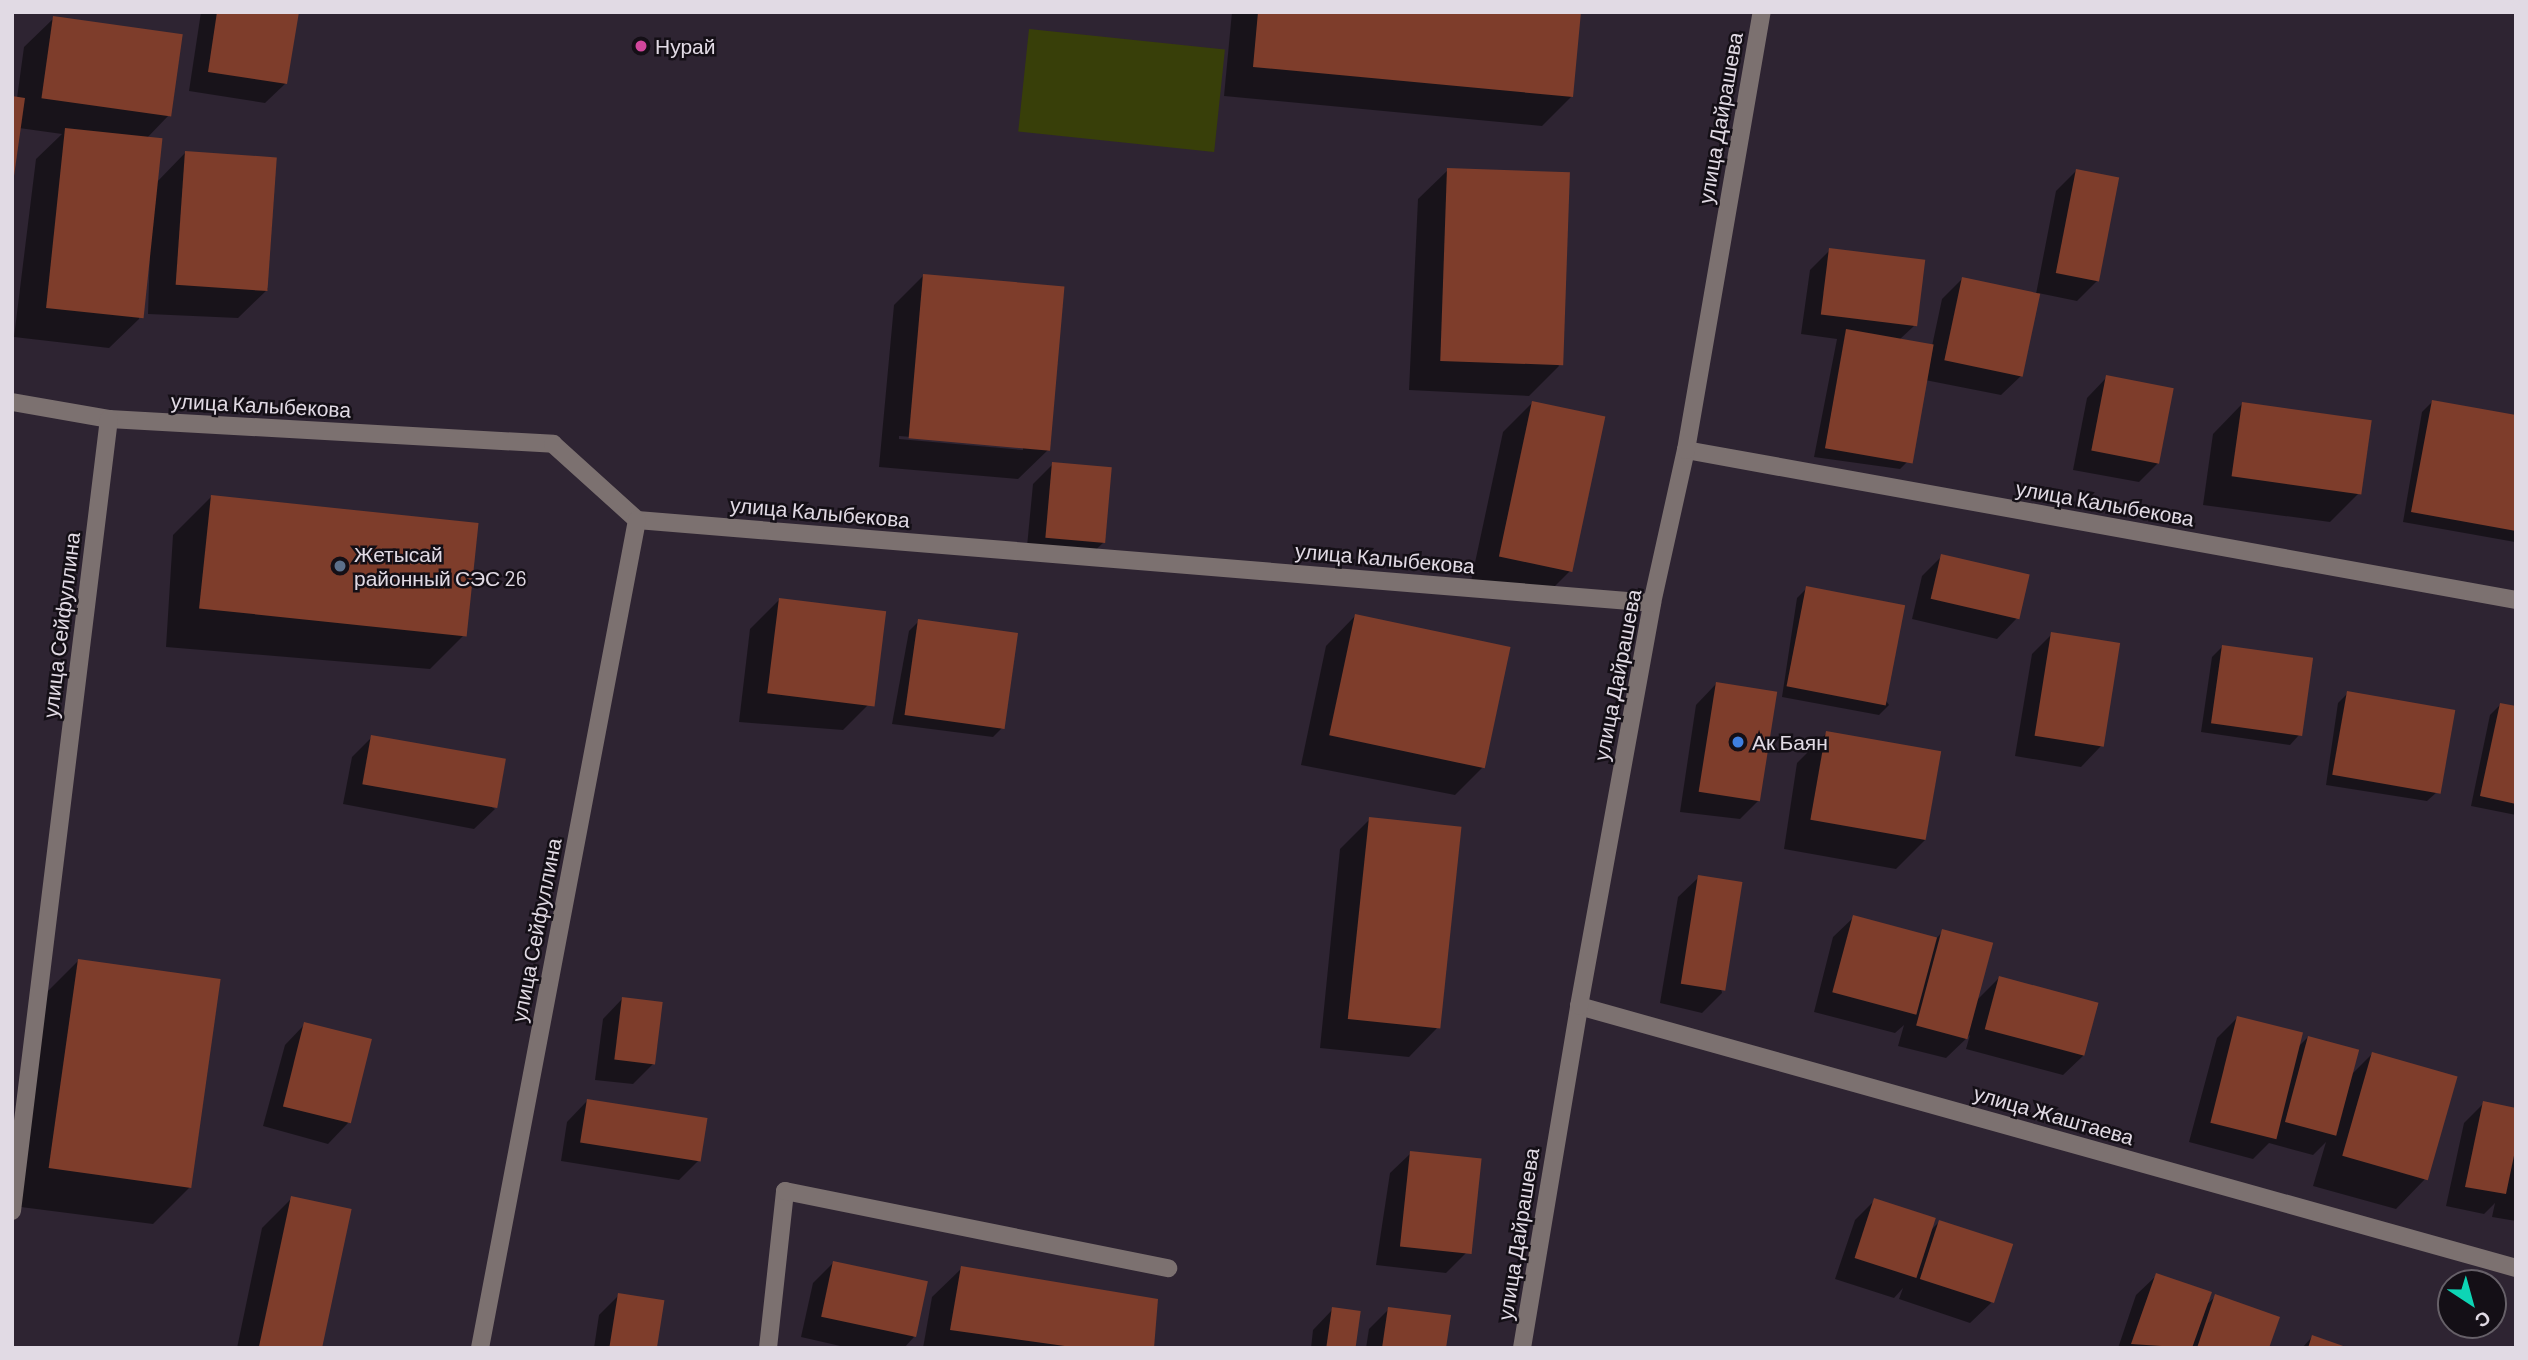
<!DOCTYPE html>
<meta charset="utf-8">
<style>
body{margin:0}
#map{position:relative;width:2528px;height:1360px;overflow:hidden;background:#2e2432;font-family:Barlow,sans-serif}
div>[style]{position:absolute}
.green>*{inset:0;background:#383f09;transform-origin:0 0}
.shadow>*{inset:0;background:#0007}
.building>*{inset:0;background:#7e3d2b;transform-origin:0 0}
.minor>*{height:18px;margin:-9px;padding:0 9px;transform-origin:9px;border-radius:9px;background:#7c7170}
.dots>*{width:19px;height:19px;translate:-50% -50%;box-sizing:border-box;border:4px solid #140f16;border-radius:50%}
span{translate:-50% -50%;white-space:nowrap;text-align:center;line-height:1.15;-webkit-text-stroke:5px #140f16;paint-order:stroke}
.poi-label{font-size:21px;color:#e1dae4}
.left{translate:0 -50%;text-align:left}
.street-label{font-size:21px;color:#e1dae4}
.frame{position:absolute;inset:0;border:14px solid #e1dae4;pointer-events:none}
.north{position:absolute;left:2437px;top:1269px;width:70px;height:70px;box-sizing:border-box;background:#140f16;border:2px solid #666068;border-radius:50%;rotate:144deg;font-size:19px;font-weight:700;line-height:28px;text-align:center;color:#e1dae4}
.north::after{content:'';display:block;margin:auto;width:24px;height:32px;background:#0dd5b5;clip-path:polygon(50% 0,100% 100%,50% 72%,0 100%)}
</style>
<div id="map">
<div class="green">
<i style="left:1029px;top:29px;width:197px;height:103px;rotate:6deg"></i>
</div>
<div class="shadow">
<i style="clip-path:polygon(201px 12px,297px 12px,286px 83px,265px 103px,189px 91px)"></i>
<i style="clip-path:polygon(1232px 12px,1580px 12px,1572px 96px,1542px 126px,1224px 96px)"></i>
<i style="clip-path:polygon(54px 18px,169px 115px,146px 139px,155px 184px,185px 153px,268px 289px,238px 318px,148px 314px,151px 217px,139px 319px,109px 348px,14px 337px,36px 159px,62px 134px,19px 128px,17px 98px,24px 47px)"></i>
<i style="clip-path:polygon(1448px 170px,1559px 366px,1529px 396px,1409px 390px,1418px 199px)"></i>
<i style="clip-path:polygon(2076px 171px,2097px 281px,2077px 301px,2038px 293px,2022px 375px,2001px 395px,1925px 380px,1910px 459px,1900px 469px,1814px 457px,1837px 339px,1801px 334px,1810px 270px,1830px 250px,1914px 326px,1899px 340px,1932px 346px,1942px 299px,1962px 279px,2036px 294px,2056px 191px)"></i>
<i style="clip-path:polygon(evenodd,924px 275px,1048px 450px,1018px 479px,879px 467px,894px 305px,924px 275px,899px 436px,1023px 446px,1023px 450px,899px 439px,899px 436px)"></i>
<i style="clip-path:polygon(2107px 377px,2159px 462px,2139px 482px,2073px 470px,2087px 398px)"></i>
<i style="clip-path:polygon(2432px 402px,2516px 417px,2515px 542px,2403px 522px,2422px 412px)"></i>
<i style="clip-path:polygon(1532px 403px,1570px 571px,1540px 601px,1470px 586px,1503px 432px)"></i>
<i style="clip-path:polygon(2242px 404px,2360px 492px,2330px 522px,2203px 505px,2213px 434px)"></i>
<i style="clip-path:polygon(1053px 464px,1104px 542px,1083px 562px,1026px 557px,1033px 484px)"></i>
<i style="clip-path:polygon(211px 497px,467px 632px,430px 669px,166px 647px,173px 535px)"></i>
<i style="clip-path:polygon(1942px 556px,2017px 618px,1997px 639px,1912px 619px,1922px 576px)"></i>
<i style="clip-path:polygon(1807px 588px,1889px 705px,1879px 715px,1782px 697px,1797px 598px)"></i>
<i style="clip-path:polygon(779px 600px,873px 700px,843px 730px,739px 722px,750px 629px)"></i>
<i style="clip-path:polygon(1355px 616px,1484px 766px,1455px 795px,1301px 765px,1326px 646px)"></i>
<i style="clip-path:polygon(919px 621px,1003px 727px,993px 737px,892px 724px,909px 631px)"></i>
<i style="clip-path:polygon(2052px 634px,2101px 746px,2081px 767px,2015px 756px,2032px 654px)"></i>
<i style="clip-path:polygon(2222px 647px,2299px 735px,2290px 745px,2201px 732px,2212px 657px)"></i>
<i style="clip-path:polygon(1716px 684px,1760px 799px,1740px 819px,1680px 812px,1696px 705px)"></i>
<i style="clip-path:polygon(2348px 693px,2437px 792px,2427px 801px,2326px 785px,2338px 703px)"></i>
<i style="clip-path:polygon(2500px 705px,2516px 708px,2516px 815px,2471px 806px,2490px 715px)"></i>
<i style="clip-path:polygon(1827px 733px,1926px 839px,1896px 869px,1784px 849px,1797px 763px)"></i>
<i style="clip-path:polygon(372px 737px,495px 809px,474px 829px,343px 804px,352px 757px)"></i>
<i style="clip-path:polygon(1370px 819px,1438px 1027px,1409px 1057px,1320px 1048px,1340px 849px)"></i>
<i style="clip-path:polygon(1699px 877px,1722px 993px,1702px 1013px,1660px 1003px,1678px 897px)"></i>
<i style="clip-path:polygon(1854px 917px,1936px 939px,1943px 931px,1976px 1001px,1999px 978px,2084px 1055px,2063px 1075px,1966px 1049px,1970px 1035px,1946px 1058px,1898px 1046px,1904px 1025px,1895px 1033px,1814px 1012px,1833px 937px)"></i>
<i style="clip-path:polygon(78px 961px,191px 1186px,153px 1224px,13px 1206px,40px 999px)"></i>
<i style="clip-path:polygon(623px 998px,653px 1064px,633px 1084px,595px 1080px,603px 1019px)"></i>
<i style="clip-path:polygon(2237px 1018px,2297px 1048px,2308px 1037px,2350px 1076px,2372px 1054px,2425px 1179px,2396px 1209px,2313px 1186px,2326px 1142px,2313px 1155px,2269px 1143px,2253px 1159px,2189px 1142px,2217px 1038px)"></i>
<i style="clip-path:polygon(305px 1024px,348px 1123px,328px 1144px,263px 1126px,285px 1045px)"></i>
<i style="clip-path:polygon(587px 1101px,699px 1160px,679px 1180px,561px 1161px,567px 1122px)"></i>
<i style="clip-path:polygon(2484px 1103px,2516px 1110px,2516px 1221px,2492px 1217px,2495px 1203px,2484px 1214px,2446px 1206px,2464px 1123px)"></i>
<i style="clip-path:polygon(1411px 1153px,1466px 1253px,1446px 1273px,1376px 1265px,1390px 1173px)"></i>
<i style="clip-path:polygon(292px 1198px,321px 1348px,237px 1348px,262px 1228px)"></i>
<i style="clip-path:polygon(1875px 1200px,1929px 1232px,1939px 1222px,1991px 1303px,1970px 1323px,1899px 1299px,1903px 1288px,1894px 1298px,1835px 1279px,1855px 1220px)"></i>
<i style="clip-path:polygon(833px 1263px,914px 1337px,904px 1348px,849px 1348px,801px 1337px,813px 1283px)"></i>
<i style="clip-path:polygon(962px 1268px,1152px 1348px,923px 1348px,932px 1297px)"></i>
<i style="clip-path:polygon(2157px 1275px,2204px 1307px,2216px 1296px,2267px 1348px,2118px 1348px,2136px 1295px)"></i>
<i style="clip-path:polygon(619px 1295px,656px 1348px,594px 1348px,599px 1315px)"></i>
<i style="clip-path:polygon(1333px 1309px,1355px 1348px,1311px 1348px,1313px 1330px)"></i>
<i style="clip-path:polygon(1389px 1309px,1444px 1348px,1366px 1348px,1369px 1329px)"></i>
<i style="clip-path:polygon(2312px 1337px,2342px 1348px,2302px 1348px)"></i>
</div>
<div class="building">
<i style="clip-path:polygon(217px 12px,299px 12px,287px 84px,208px 72px)"></i>
<i style="clip-path:polygon(1258px 12px,1581px 12px,1573px 97px,1253px 67px)"></i>
<i style="left:53px;top:16px;width:131px;height:83px;rotate:8deg"></i>
<i style="clip-path:polygon(12px 96px,25px 98px,14px 176px,12px 176px)"></i>
<i style="left:65px;top:128px;width:98px;height:181px;rotate:6deg"></i>
<i style="left:185px;top:151px;width:92px;height:134px;rotate:4deg"></i>
<i style="left:1447px;top:168px;width:123px;height:193px;rotate:2deg"></i>
<i style="left:2076px;top:169px;width:44px;height:106px;rotate:11deg"></i>
<i style="left:1829px;top:248px;width:97px;height:67px;rotate:7deg"></i>
<i style="left:923px;top:274px;width:142px;height:165px;rotate:5deg"></i>
<i style="left:1962px;top:277px;width:80px;height:85px;rotate:12deg"></i>
<i style="left:1846px;top:329px;width:89px;height:121px;rotate:10deg"></i>
<i style="left:2106px;top:375px;width:69px;height:77px;rotate:11deg"></i>
<i style="clip-path:polygon(2432px 400px,2516px 415px,2516px 531px,2411px 512px)"></i>
<i style="left:1532px;top:401px;width:75px;height:159px;rotate:12deg"></i>
<i style="left:2242px;top:402px;width:131px;height:75px;rotate:8deg"></i>
<i style="left:1052px;top:462px;width:60px;height:76px;rotate:5deg"></i>
<i style="left:211px;top:495px;width:269px;height:114px;rotate:6deg"></i>
<i style="left:1941px;top:554px;width:91px;height:46px;rotate:13deg"></i>
<i style="left:1806px;top:586px;width:101px;height:102px;rotate:11deg"></i>
<i style="left:779px;top:598px;width:108px;height:96px;rotate:7deg"></i>
<i style="left:1355px;top:614px;width:159px;height:124px;rotate:12deg"></i>
<i style="left:918px;top:619px;width:101px;height:97px;rotate:8deg"></i>
<i style="left:2051px;top:632px;width:70px;height:105px;rotate:9deg"></i>
<i style="left:2222px;top:645px;width:92px;height:79px;rotate:8deg"></i>
<i style="left:1716px;top:682px;width:62px;height:111px;rotate:9deg"></i>
<i style="left:2347px;top:691px;width:110px;height:85px;rotate:10deg"></i>
<i style="clip-path:polygon(2500px 703px,2516px 706px,2516px 804px,2480px 796px)"></i>
<i style="left:1826px;top:731px;width:117px;height:90px;rotate:10deg"></i>
<i style="left:371px;top:735px;width:137px;height:50px;rotate:10deg"></i>
<i style="left:1369px;top:817px;width:93px;height:203px;rotate:6deg"></i>
<i style="left:1698px;top:875px;width:45px;height:110px;rotate:9deg"></i>
<i style="left:1853px;top:915px;width:87px;height:80px;rotate:15deg"></i>
<i style="left:1942px;top:929px;width:53px;height:100px;rotate:15deg"></i>
<i style="left:78px;top:959px;width:144px;height:211px;rotate:8deg"></i>
<i style="left:1999px;top:976px;width:103px;height:55px;rotate:15deg"></i>
<i style="left:622px;top:997px;width:41px;height:63px;rotate:7deg"></i>
<i style="left:2237px;top:1016px;width:68px;height:110px;rotate:14deg"></i>
<i style="left:304px;top:1022px;width:70px;height:87px;rotate:14deg"></i>
<i style="left:2308px;top:1036px;width:53px;height:89px;rotate:15deg"></i>
<i style="left:2372px;top:1052px;width:89px;height:108px;rotate:16deg"></i>
<i style="left:587px;top:1099px;width:122px;height:44px;rotate:9deg"></i>
<i style="clip-path:polygon(2483px 1101px,2516px 1108px,2516px 1146px,2506px 1194px,2465px 1187px)"></i>
<i style="left:1410px;top:1151px;width:72px;height:96px;rotate:6deg"></i>
<i style="left:291px;top:1196px;width:62px;height:155px;rotate:12deg"></i>
<i style="left:1874px;top:1198px;width:65px;height:63px;rotate:18deg"></i>
<i style="left:1939px;top:1220px;width:78px;height:62px;rotate:18deg"></i>
<i style="left:833px;top:1261px;width:97px;height:57px;rotate:12deg"></i>
<i style="clip-path:polygon(961px 1266px,1158px 1299px,1154px 1348px,1079px 1348px,950px 1330px)"></i>
<i style="clip-path:polygon(2156px 1273px,2212px 1292px,2192px 1348px,2131px 1344px)"></i>
<i style="left:618px;top:1293px;width:47px;height:56px;rotate:9deg"></i>
<i style="clip-path:polygon(2215px 1294px,2280px 1317px,2269px 1348px,2197px 1348px)"></i>
<i style="left:1332px;top:1307px;width:29px;height:41px;rotate:8deg"></i>
<i style="clip-path:polygon(1388px 1307px,1451px 1315px,1446px 1348px,1382px 1348px)"></i>
<i style="clip-path:polygon(2312px 1335px,2346px 1347px,2346px 1348px,2308px 1348px)"></i>
</div>
<div class="minor">
<i style="left:12px;top:402px;width:98px;rotate:9.9deg"></i>
<i style="left:109px;top:419px;width:445px;rotate:3.2deg"></i>
<i style="left:553px;top:444px;width:113px;rotate:42.1deg"></i>
<i style="left:637px;top:520px;width:1018px;rotate:4.67deg"></i>
<i style="left:1686px;top:450px;width:843px;rotate:10.24deg"></i>
<i style="left:1579px;top:1006px;width:973px;rotate:15.62deg"></i>
<i style="left:12px;top:1211px;width:798px;rotate:-83.02deg"></i>
<i style="left:480px;top:1348px;width:843px;rotate:-79.26deg"></i>
<i style="left:768px;top:1348px;width:158px;rotate:-83.8deg"></i>
<i style="left:785px;top:1191px;width:391px;rotate:11.4deg"></i>
<i style="left:1522px;top:1348px;width:347px;rotate:-80.5deg"></i>
<i style="left:1579px;top:1006px;width:410px;rotate:-79.7deg"></i>
<i style="left:1652px;top:603px;width:157px;rotate:-77.5deg"></i>
<i style="left:1686px;top:450px;width:445px;rotate:-80.2deg"></i>
</div>
<div class="dots">
<i style="left:641px;top:46px;background:#d1479c"></i>
<i style="left:340px;top:566px;background:#5c6f8a"></i>
<i style="left:1738px;top:742px;background:#3f7fe0"></i>
</div>
<div class="poi-label">
<span class="left" style="left:655px;top:46px">Нурай</span>
<span class="left" style="left:354px;top:566px">Жетысай<br>районный СЭС 26</span>
<span class="left" style="left:1752px;top:742px">Ак Баян</span>
</div>
<div class="street-label">
<span style="left:1720px;top:118px;rotate:-80deg">улица Дайрашева</span>
<span style="left:261px;top:405px;rotate:3deg">улица Калыбекова</span>
<span style="left:2105px;top:503px;rotate:10deg">улица Калыбекова</span>
<span style="left:820px;top:512px;rotate:5deg">улица Калыбекова</span>
<span style="left:1385px;top:558px;rotate:5deg">улица Калыбекова</span>
<span style="left:61px;top:625px;rotate:-83deg">улица Сейфуллина</span>
<span style="left:1617px;top:675px;rotate:-79deg">улица Дайрашева</span>
<span style="left:536px;top:930px;rotate:-79deg">улица Сейфуллина</span>
<span style="left:2054px;top:1115px;rotate:16deg">улица Жаштаева</span>
<span style="left:1518px;top:1234px;rotate:-81deg">улица Дайрашева</span>
</div>
<div class="frame"></div>
<div class="north">С</div>
</div>
